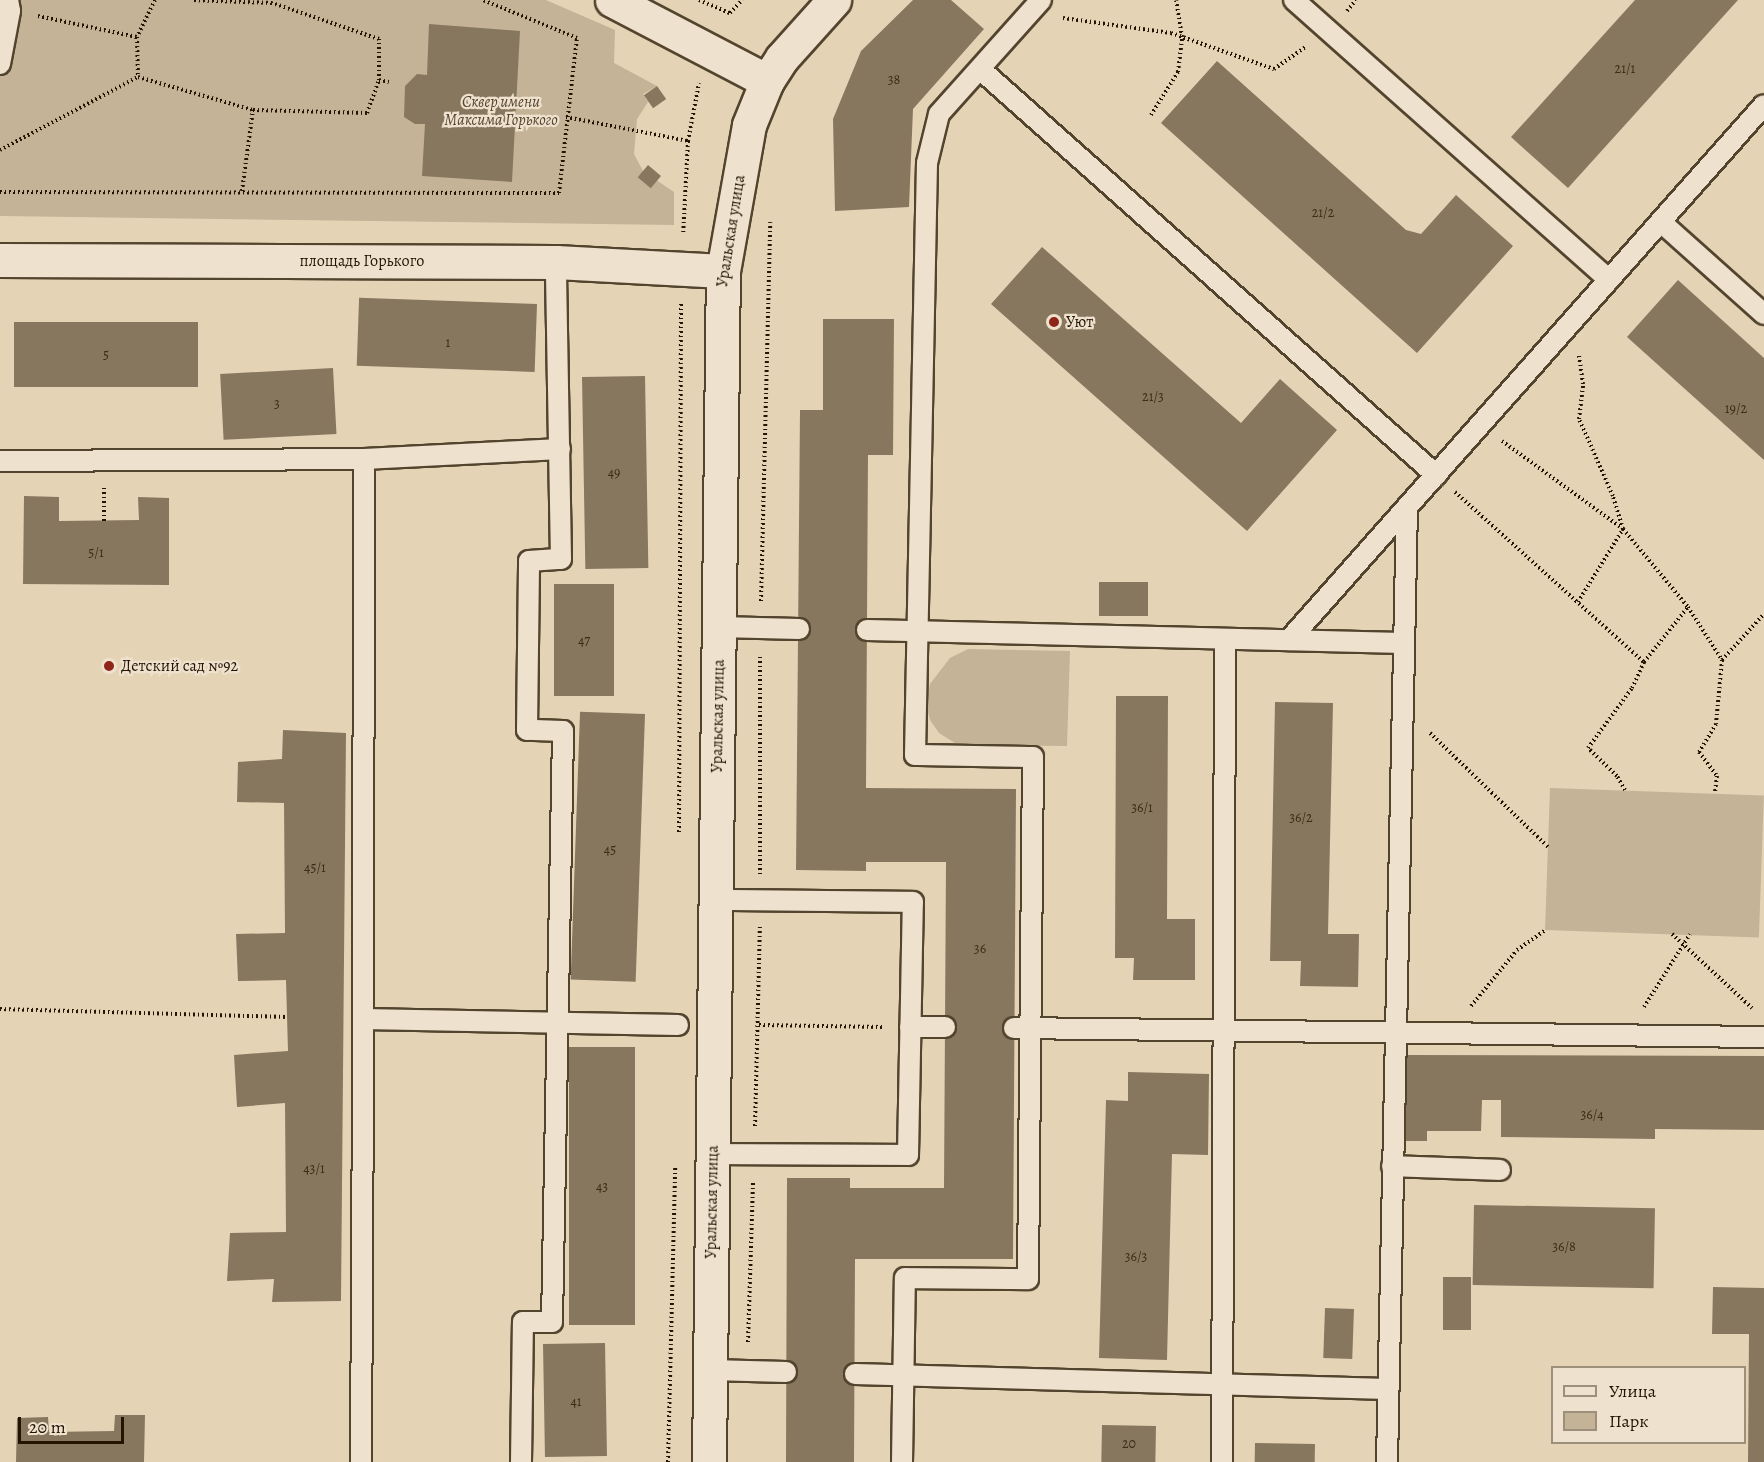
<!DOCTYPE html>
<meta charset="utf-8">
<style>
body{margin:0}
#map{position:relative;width:1764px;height:1462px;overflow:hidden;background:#e5d3b5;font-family:Alegreya,serif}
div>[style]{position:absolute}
.green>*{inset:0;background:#c4b396;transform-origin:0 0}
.building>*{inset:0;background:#87775f;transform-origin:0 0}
.path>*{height:4px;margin-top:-2px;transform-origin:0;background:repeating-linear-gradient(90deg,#221401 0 1.5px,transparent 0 4.5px)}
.roads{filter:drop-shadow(2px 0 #53442e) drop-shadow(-2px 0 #53442e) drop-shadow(0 2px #53442e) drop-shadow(0 -2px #53442e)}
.lane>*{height:20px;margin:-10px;padding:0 10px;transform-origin:10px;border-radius:10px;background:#eee2cf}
.street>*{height:33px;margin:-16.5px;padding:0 16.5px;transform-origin:16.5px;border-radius:16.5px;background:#eee2cf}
.secondary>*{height:33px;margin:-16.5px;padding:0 16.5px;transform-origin:16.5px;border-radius:16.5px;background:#eee2cf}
.dots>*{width:16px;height:16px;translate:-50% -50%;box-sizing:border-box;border:3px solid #eee2cf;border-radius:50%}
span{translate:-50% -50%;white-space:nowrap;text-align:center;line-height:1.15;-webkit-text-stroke:4.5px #eee2cf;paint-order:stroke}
.number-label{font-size:14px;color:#3b2d18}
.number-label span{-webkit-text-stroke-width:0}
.park-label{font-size:16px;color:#53442e;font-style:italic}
.street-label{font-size:16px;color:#221401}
.poi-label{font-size:16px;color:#221401}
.left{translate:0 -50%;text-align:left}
.legend{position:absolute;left:1551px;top:1366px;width:195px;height:78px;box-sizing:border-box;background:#eee2cf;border:2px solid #9c907d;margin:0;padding:8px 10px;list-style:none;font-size:18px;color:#221401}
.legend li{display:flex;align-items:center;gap:12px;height:30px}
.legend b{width:30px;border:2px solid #9c907d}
.scale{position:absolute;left:18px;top:1417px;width:106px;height:27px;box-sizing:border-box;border:3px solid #221401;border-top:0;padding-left:8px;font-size:18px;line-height:21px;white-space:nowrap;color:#221401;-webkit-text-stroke:4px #eee2cf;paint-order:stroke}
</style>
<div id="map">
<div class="green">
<i style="clip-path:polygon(0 0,546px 0,615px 30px,614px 63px,657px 86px,643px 94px,648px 102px,637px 119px,634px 154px,643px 171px,674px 192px,674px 225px,0 216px)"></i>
<i style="clip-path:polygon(968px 649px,1070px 651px,1067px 746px,970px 745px,955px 743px,939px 733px,930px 720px,926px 704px,930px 684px,950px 658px)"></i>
<i style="left:1550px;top:788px;width:214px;height:142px;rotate:2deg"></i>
</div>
<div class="building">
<i style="clip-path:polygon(913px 0,951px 0,984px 29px,913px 109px,909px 207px,835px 211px,833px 119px,861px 51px)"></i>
<i style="clip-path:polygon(1635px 0,1738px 0,1568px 188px,1511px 137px)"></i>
<i style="clip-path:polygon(429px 24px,520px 31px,512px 182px,422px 176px,425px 124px,415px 124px,404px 117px,405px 86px,417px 74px,427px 75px)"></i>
<i style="clip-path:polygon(1217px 61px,1406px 230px,1421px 234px,1456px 195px,1513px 246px,1417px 353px,1161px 123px)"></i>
<i style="left:657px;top:86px;width:16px;height:16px;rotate:55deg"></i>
<i style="left:648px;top:165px;width:17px;height:16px;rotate:40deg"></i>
<i style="clip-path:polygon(1042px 247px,1241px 423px,1280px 379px,1337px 430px,1247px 531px,991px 304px)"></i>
<i style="clip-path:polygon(1678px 280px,1764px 358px,1764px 460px,1627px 337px)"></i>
<i style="left:537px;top:304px;width:68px;height:178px;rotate:92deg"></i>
<i style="clip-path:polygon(823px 319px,894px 319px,893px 455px,868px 455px,866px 788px,1016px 789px,1013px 1259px,855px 1259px,854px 1462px,786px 1462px,787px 1178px,850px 1178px,850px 1188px,944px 1188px,946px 862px,866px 862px,866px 871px,796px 870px,800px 410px,823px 410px)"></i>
<i style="left:14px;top:322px;width:184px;height:65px"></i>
<i style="left:333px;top:368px;width:66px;height:113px;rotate:87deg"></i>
<i style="left:645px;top:376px;width:192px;height:63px;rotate:89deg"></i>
<i style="clip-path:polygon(24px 496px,59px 497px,59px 521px,139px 520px,138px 497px,169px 498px,169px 585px,23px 584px)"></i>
<i style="left:1099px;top:582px;width:49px;height:34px"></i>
<i style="left:614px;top:584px;width:112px;height:60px;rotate:90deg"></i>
<i style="clip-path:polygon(1116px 696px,1168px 696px,1167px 919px,1195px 919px,1195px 980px,1133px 980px,1134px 958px,1115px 958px)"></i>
<i style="clip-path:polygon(1275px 702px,1333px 703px,1328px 934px,1359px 934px,1358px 987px,1300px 986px,1301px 961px,1270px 961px)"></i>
<i style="left:645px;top:714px;width:268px;height:65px;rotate:92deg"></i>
<i style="clip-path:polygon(283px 730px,346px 733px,341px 1301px,272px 1302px,274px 1279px,227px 1281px,230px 1233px,286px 1232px,285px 1103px,237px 1107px,234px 1055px,288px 1051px,286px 980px,238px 981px,236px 934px,285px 933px,284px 803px,237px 802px,238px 762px,282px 759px)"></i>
<i style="left:635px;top:1047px;width:278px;height:66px;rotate:90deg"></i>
<i style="clip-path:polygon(1406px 1055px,1764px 1056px,1764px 1130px,1655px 1129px,1655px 1139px,1501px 1137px,1501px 1100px,1482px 1100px,1481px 1131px,1427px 1131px,1427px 1141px,1405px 1141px)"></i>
<i style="clip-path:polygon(1128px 1072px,1209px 1074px,1208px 1155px,1172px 1154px,1167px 1360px,1099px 1358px,1106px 1100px,1128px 1101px)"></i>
<i style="left:1474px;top:1205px;width:181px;height:80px;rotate:1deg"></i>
<i style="left:1443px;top:1277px;width:28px;height:53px"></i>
<i style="clip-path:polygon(1713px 1287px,1764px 1288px,1764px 1462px,1748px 1462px,1749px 1334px,1712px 1334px)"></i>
<i style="left:1325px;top:1308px;width:29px;height:50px;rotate:2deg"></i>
<i style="left:605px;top:1343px;width:113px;height:62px;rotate:89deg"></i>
<i style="clip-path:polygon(115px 1415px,145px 1415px,144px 1462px,16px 1462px,17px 1418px,48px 1417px,49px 1432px,114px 1431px)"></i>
<i style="left:1102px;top:1425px;width:54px;height:37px;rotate:1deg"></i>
<i style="left:1255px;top:1443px;width:60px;height:19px;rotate:1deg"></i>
</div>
<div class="path">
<i style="left:155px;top:0;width:41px;rotate:115.9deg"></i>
<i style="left:137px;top:37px;width:40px;rotate:88.6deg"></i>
<i style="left:138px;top:77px;width:120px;rotate:16deg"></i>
<i style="left:253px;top:110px;width:114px;rotate:1.5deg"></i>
<i style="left:367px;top:113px;width:35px;rotate:-70deg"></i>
<i style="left:379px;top:80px;width:41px;rotate:-90deg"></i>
<i style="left:379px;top:39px;width:113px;rotate:-161.4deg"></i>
<i style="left:272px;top:3px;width:80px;rotate:-177.9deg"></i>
<i style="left:699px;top:0;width:34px;rotate:23deg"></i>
<i style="left:730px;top:13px;width:18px;rotate:-47deg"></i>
<i style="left:1347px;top:11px;width:14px;rotate:-51deg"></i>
<i style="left:38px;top:16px;width:101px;rotate:12deg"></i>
<i style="left:1063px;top:18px;width:109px;rotate:7.9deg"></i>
<i style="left:1171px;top:33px;width:109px;rotate:19.3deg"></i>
<i style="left:1274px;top:69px;width:39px;rotate:-35deg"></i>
<i style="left:379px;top:80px;width:10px;rotate:11deg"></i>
<i style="left:1151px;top:115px;width:51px;rotate:-57.9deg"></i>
<i style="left:1178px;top:72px;width:35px;rotate:-83deg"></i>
<i style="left:1182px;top:37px;width:37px;rotate:-99deg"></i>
<i style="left:566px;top:117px;width:124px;rotate:11.1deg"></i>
<i style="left:688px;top:141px;width:94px;rotate:93deg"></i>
<i style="left:688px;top:141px;width:59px;rotate:-79.3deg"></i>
<i style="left:0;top:150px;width:156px;rotate:-27.9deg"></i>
<i style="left:242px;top:191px;width:82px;rotate:-82.3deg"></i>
<i style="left:0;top:192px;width:559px;rotate:0.1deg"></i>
<i style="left:559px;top:193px;width:156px;rotate:-83.4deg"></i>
<i style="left:577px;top:38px;width:101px;rotate:-158deg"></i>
<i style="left:1502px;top:441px;width:150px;rotate:36deg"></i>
<i style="left:1623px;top:529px;width:102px;rotate:50.2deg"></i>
<i style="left:1688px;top:607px;width:63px;rotate:57.3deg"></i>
<i style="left:1722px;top:660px;width:64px;rotate:95.4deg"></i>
<i style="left:1716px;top:724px;width:33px;rotate:121deg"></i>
<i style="left:1699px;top:752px;width:30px;rotate:53deg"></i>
<i style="left:1717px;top:776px;width:17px;rotate:97deg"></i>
<i style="left:1455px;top:492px;width:254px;rotate:42deg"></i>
<i style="left:104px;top:521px;width:33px;rotate:-90deg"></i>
<i style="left:761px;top:601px;width:379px;rotate:-88.6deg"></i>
<i style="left:1578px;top:602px;width:86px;rotate:-58.3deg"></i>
<i style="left:1623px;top:529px;width:34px;rotate:-107deg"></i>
<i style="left:1613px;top:496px;width:84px;rotate:-113.8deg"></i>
<i style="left:1579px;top:419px;width:35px;rotate:-83deg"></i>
<i style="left:1583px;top:384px;width:30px;rotate:-98deg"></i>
<i style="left:1722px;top:660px;width:62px;rotate:-47.6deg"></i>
<i style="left:1430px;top:733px;width:164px;rotate:44deg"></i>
<i style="left:1625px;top:790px;width:16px;rotate:-120deg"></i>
<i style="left:1617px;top:776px;width:40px;rotate:-136deg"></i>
<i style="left:1588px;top:748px;width:74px;rotate:-53.7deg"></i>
<i style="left:1632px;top:688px;width:29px;rotate:-65deg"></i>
<i style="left:1644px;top:662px;width:70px;rotate:-51.3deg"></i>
<i style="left:679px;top:832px;width:530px;rotate:-89.78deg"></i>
<i style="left:760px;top:874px;width:220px;rotate:-90deg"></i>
<i style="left:1672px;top:934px;width:109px;rotate:42.8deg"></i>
<i style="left:1471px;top:1006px;width:72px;rotate:-50.6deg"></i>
<i style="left:1517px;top:950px;width:35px;rotate:-35deg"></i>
<i style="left:1644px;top:1007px;width:86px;rotate:-57.8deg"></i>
<i style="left:0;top:1009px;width:287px;rotate:1.6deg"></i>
<i style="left:759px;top:1025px;width:123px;rotate:0.9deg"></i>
<i style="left:755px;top:1126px;width:199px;rotate:-88.6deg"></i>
<i style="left:748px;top:1342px;width:160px;rotate:-88.2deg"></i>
<i style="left:668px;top:1462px;width:296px;rotate:-88.6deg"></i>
</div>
<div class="roads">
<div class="lane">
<i style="left:1294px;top:0;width:421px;rotate:41.6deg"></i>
<i style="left:0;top:64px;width:54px;rotate:-79.3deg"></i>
<i style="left:10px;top:11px;width:11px;rotate:-100deg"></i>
<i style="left:980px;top:69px;width:611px;rotate:41.68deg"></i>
<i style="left:1661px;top:222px;width:138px;rotate:41.8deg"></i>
<i style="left:560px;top:449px;width:196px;rotate:177.1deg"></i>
<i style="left:364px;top:459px;width:560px;rotate:90.1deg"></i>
<i style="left:363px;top:1019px;width:315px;rotate:1.1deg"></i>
<i style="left:0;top:461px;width:364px;rotate:-0.3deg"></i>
<i style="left:719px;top:627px;width:80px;rotate:1.4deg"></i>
<i style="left:867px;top:630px;width:536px;rotate:1.39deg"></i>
<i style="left:1289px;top:640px;width:715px;rotate:-48.4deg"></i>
<i style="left:910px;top:1027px;width:35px"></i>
<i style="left:1014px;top:1028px;width:750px;rotate:0.69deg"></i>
<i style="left:713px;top:1154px;width:195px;rotate:0.3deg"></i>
<i style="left:908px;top:1155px;width:253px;rotate:-88.9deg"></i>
<i style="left:913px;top:902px;width:197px;rotate:-179.4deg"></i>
<i style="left:1392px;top:1166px;width:108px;rotate:2.1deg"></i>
<i style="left:710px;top:1370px;width:76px;rotate:1.5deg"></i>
<i style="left:855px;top:1374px;width:533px;rotate:1.61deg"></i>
<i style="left:361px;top:1462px;width:443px;rotate:-89.7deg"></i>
<i style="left:521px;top:1462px;width:140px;rotate:-89.2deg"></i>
<i style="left:523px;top:1322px;width:29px"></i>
<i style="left:552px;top:1322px;width:591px;rotate:-88.93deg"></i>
<i style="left:563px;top:731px;width:36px;rotate:-178deg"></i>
<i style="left:527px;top:730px;width:169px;rotate:-89.3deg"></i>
<i style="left:529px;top:561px;width:32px;rotate:-4deg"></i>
<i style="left:561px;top:559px;width:297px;rotate:-91deg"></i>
<i style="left:902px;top:1462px;width:184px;rotate:-89.1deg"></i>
<i style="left:905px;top:1278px;width:123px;rotate:0.5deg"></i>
<i style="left:1028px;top:1279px;width:522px;rotate:-89.45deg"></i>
<i style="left:1033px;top:757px;width:118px;rotate:-179deg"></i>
<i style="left:915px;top:755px;width:592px;rotate:-88.84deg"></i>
<i style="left:927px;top:163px;width:50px;rotate:-76.2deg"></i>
<i style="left:939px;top:114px;width:153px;rotate:-48.2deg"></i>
<i style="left:1222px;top:1462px;width:823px;rotate:-89.79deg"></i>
<i style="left:1387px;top:1462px;width:955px;rotate:-88.8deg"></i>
</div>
<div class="street">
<i style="left:612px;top:0;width:175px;rotate:27.6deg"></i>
<i style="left:0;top:260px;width:556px;rotate:0.21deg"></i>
<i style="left:556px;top:262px;width:167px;rotate:3.1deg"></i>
</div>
<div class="secondary">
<i style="left:709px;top:1462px;width:1191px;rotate:-89.33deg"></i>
<i style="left:723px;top:271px;width:148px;rotate:-79.9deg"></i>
<i style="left:749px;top:125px;width:48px;rotate:-67.8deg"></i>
<i style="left:767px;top:81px;width:27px;rotate:-57deg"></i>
<i style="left:782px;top:58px;width:78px;rotate:-48.1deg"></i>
</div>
</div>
<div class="dots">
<i style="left:1054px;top:322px;background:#8f2418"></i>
<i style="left:109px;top:666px;background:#8f2418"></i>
</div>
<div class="number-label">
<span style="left:1625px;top:69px">21/1</span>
<span style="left:894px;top:80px">38</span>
<span style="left:1323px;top:213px">21/2</span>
<span style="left:448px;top:343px">1</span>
<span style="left:106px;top:355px">5</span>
<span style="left:1153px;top:397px">21/3</span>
<span style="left:277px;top:404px">3</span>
<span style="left:1736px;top:409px">19/2</span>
<span style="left:614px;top:473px">49</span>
<span style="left:96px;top:553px">5/1</span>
<span style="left:584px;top:641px">47</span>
<span style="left:1142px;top:808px">36/1</span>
<span style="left:1301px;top:818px">36/2</span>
<span style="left:610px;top:850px">45</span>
<span style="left:315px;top:868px">45/1</span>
<span style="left:980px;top:949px">36</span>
<span style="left:1592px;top:1115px">36/4</span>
<span style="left:314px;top:1169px">43/1</span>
<span style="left:602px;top:1187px">43</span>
<span style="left:1564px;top:1247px">36/8</span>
<span style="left:1136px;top:1257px">36/3</span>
<span style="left:576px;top:1402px">41</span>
<span style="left:1129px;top:1444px">20</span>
</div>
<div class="park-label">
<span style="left:501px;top:111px">Сквер имени<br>Максима Горького</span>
</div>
<div class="street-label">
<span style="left:731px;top:231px;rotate:-81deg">Уральская улица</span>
<span style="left:362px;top:261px">площадь Горького</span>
<span style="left:718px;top:716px;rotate:-89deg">Уральская улица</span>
<span style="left:712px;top:1202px;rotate:-89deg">Уральская улица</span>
</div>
<div class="poi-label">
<span class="left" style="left:1066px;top:322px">Уют</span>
<span class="left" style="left:121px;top:666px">Детский сад №92</span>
</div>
<ul class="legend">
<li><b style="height:8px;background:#eee2cf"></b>Улица</li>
<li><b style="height:16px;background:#c4b396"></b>Парк</li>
</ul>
<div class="scale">20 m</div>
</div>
